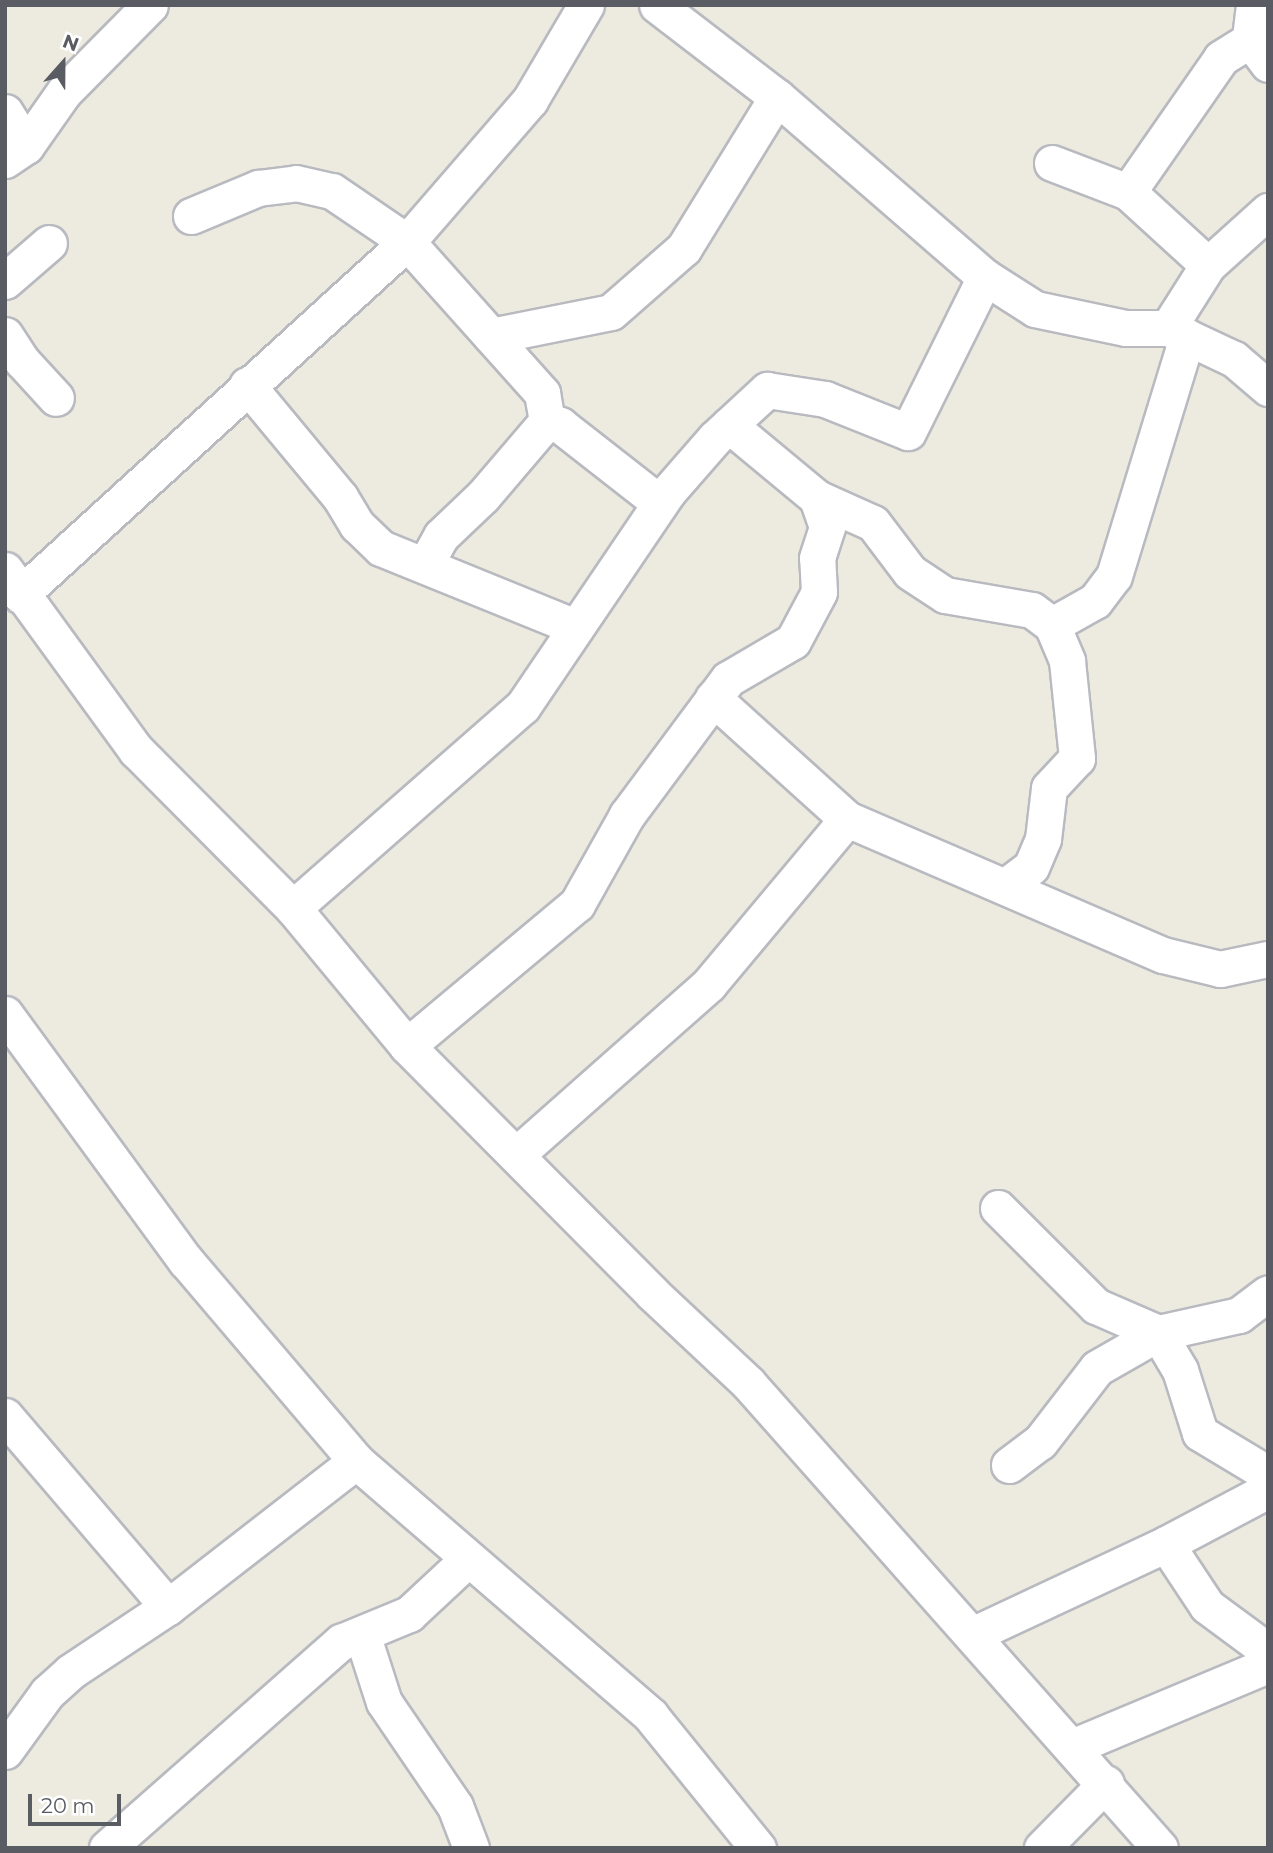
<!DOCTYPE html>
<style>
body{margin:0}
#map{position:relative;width:1273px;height:1853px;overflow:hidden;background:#edebe0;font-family:Montserrat,sans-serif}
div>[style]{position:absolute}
.roads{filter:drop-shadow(2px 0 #b8bac0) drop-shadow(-2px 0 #b8bac0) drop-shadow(0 2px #b8bac0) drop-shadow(0 -2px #b8bac0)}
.street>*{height:35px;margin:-17.5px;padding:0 17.5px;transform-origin:17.5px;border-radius:17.5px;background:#fff}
span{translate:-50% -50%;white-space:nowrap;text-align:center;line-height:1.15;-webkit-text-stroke:5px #fff;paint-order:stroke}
.frame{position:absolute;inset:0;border:7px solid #595c62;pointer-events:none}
.north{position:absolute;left:28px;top:28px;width:70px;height:70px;-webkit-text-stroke:5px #fff;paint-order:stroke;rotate:21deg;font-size:19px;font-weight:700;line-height:28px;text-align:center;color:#595c62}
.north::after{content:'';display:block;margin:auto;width:24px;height:32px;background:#595c62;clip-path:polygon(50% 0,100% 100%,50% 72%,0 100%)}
.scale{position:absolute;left:28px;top:1794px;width:93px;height:32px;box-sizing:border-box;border:4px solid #595c62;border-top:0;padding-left:9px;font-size:21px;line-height:24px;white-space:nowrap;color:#595c62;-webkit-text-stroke:5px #fff;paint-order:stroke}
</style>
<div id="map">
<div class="roads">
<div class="street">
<i style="left:657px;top:5px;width:151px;rotate:37.5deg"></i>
<i style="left:777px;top:97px;width:275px;rotate:40.9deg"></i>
<i style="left:985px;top:277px;width:59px;rotate:32.6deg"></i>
<i style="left:1035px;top:309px;width:93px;rotate:11.8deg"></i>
<i style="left:1126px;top:328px;width:42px"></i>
<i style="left:1168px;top:328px;width:73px;rotate:25.2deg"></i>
<i style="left:1234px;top:359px;width:45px;rotate:40.5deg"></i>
<i style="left:1254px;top:5px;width:35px;rotate:97deg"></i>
<i style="left:1250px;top:40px;width:30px;rotate:53deg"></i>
<i style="left:5px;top:112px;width:40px;rotate:58deg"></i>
<i style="left:5px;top:160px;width:25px;rotate:-34deg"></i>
<i style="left:26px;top:146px;width:66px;rotate:-54.9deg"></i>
<i style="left:64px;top:92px;width:122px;rotate:-45.3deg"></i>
<i style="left:1052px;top:163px;width:81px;rotate:20.9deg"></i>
<i style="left:1128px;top:192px;width:108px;rotate:42.4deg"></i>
<i style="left:1128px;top:192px;width:163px;rotate:-55.2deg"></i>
<i style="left:1221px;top:58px;width:34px;rotate:-32deg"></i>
<i style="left:191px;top:216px;width:73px;rotate:-22.7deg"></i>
<i style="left:258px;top:188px;width:38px;rotate:-7deg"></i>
<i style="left:296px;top:183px;width:37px;rotate:13deg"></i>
<i style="left:332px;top:191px;width:91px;rotate:34.2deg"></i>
<i style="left:407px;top:242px;width:203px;rotate:48.2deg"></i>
<i style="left:542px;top:393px;width:28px;rotate:80deg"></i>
<i style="left:547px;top:421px;width:99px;rotate:130.5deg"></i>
<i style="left:483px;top:496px;width:58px;rotate:136.4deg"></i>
<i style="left:441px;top:536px;width:33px;rotate:119deg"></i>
<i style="left:5px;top:281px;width:58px;rotate:-40.8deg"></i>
<i style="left:1168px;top:328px;width:75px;rotate:-57.6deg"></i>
<i style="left:1208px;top:265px;width:81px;rotate:-42deg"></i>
<i style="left:5px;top:335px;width:31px;rotate:57deg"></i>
<i style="left:22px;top:361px;width:50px;rotate:47.4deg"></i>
<i style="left:491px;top:336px;width:122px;rotate:-11.3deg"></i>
<i style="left:611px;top:312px;width:97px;rotate:-41.2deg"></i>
<i style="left:684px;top:248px;width:177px;rotate:-58.4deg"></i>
<i style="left:247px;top:385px;width:146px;rotate:50.3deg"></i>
<i style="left:340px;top:497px;width:33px;rotate:59deg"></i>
<i style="left:357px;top:525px;width:33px;rotate:44deg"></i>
<i style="left:381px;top:548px;width:210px;rotate:22.1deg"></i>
<i style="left:547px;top:421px;width:14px;rotate:17deg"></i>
<i style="left:560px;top:425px;width:127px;rotate:38deg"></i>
<i style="left:729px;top:425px;width:114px;rotate:39.7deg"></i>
<i style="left:817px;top:498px;width:61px;rotate:24.1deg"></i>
<i style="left:873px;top:523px;width:61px;rotate:52.9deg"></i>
<i style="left:910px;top:572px;width:42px;rotate:33.3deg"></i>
<i style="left:945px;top:595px;width:88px;rotate:9.8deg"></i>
<i style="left:1032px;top:610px;width:25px;rotate:37deg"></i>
<i style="left:1052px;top:625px;width:39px;rotate:67deg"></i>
<i style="left:1067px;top:661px;width:98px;rotate:84.1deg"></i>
<i style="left:1077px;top:758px;width:41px;rotate:133deg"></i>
<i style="left:1049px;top:788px;width:51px;rotate:96.7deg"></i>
<i style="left:1043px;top:839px;width:30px;rotate:113deg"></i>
<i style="left:1031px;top:867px;width:31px;rotate:143deg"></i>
<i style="left:5px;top:570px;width:223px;rotate:54deg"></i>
<i style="left:136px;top:750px;width:223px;rotate:45.2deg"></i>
<i style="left:293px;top:908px;width:179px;rotate:50.4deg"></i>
<i style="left:407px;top:1046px;width:349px;rotate:45.2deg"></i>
<i style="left:653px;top:1294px;width:130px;rotate:43.1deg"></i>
<i style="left:748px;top:1383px;width:621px;rotate:48.46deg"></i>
<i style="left:20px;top:595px;width:524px;rotate:-42.37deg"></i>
<i style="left:407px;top:242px;width:188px;rotate:-49.1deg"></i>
<i style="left:530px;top:100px;width:110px;rotate:-59.5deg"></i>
<i style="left:1052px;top:625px;width:49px;rotate:-29.2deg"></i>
<i style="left:1095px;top:601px;width:31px;rotate:-53deg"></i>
<i style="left:1114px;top:576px;width:250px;rotate:-73deg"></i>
<i style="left:713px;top:698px;width:181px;rotate:42.1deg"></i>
<i style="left:847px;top:819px;width:344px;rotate:23.3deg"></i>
<i style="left:1163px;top:955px;width:59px;rotate:13.8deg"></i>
<i style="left:1220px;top:969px;width:49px;rotate:-11.8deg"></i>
<i style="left:293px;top:908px;width:306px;rotate:-41.3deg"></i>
<i style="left:523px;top:706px;width:257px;rotate:-55.9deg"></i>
<i style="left:667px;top:493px;width:73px;rotate:-48.9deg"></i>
<i style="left:715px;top:438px;width:71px;rotate:-42.7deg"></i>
<i style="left:767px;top:390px;width:59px;rotate:8.8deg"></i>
<i style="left:825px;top:399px;width:89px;rotate:21.7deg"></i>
<i style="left:908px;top:432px;width:173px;rotate:-63.6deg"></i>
<i style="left:5px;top:1014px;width:306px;rotate:53.8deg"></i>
<i style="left:186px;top:1261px;width:262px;rotate:49.6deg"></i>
<i style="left:356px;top:1461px;width:390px;rotate:40.8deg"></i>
<i style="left:651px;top:1716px;width:170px;rotate:51deg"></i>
<i style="left:407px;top:1046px;width:222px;rotate:-39.9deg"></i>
<i style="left:577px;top:904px;width:102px;rotate:-60.7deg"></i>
<i style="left:627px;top:815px;width:169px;rotate:-53.4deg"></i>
<i style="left:728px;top:679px;width:75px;rotate:-30.3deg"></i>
<i style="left:793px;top:641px;width:55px;rotate:-62deg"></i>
<i style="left:819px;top:592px;width:34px;rotate:-93deg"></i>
<i style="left:817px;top:558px;width:33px;rotate:-72deg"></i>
<i style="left:827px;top:527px;width:31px;rotate:-109deg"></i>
<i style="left:516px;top:1155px;width:258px;rotate:-41.5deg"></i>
<i style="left:709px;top:984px;width:215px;rotate:-50.1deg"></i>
<i style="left:998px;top:1208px;width:139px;rotate:45deg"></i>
<i style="left:1096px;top:1306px;width:68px;rotate:23.5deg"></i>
<i style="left:1158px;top:1333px;width:43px;rotate:59.3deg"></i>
<i style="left:1180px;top:1370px;width:66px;rotate:72.4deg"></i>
<i style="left:1200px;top:1433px;width:79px;rotate:31.1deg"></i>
<i style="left:5px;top:1416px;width:251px;rotate:49.5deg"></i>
<i style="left:1009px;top:1465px;width:39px;rotate:-37deg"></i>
<i style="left:1040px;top:1442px;width:93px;rotate:-52.4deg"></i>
<i style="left:1097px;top:1368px;width:70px;rotate:-29.8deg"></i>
<i style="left:1158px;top:1333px;width:83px;rotate:-12.5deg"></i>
<i style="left:1239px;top:1315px;width:36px;rotate:-37deg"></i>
<i style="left:1166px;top:1544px;width:74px;rotate:56.5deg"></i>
<i style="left:1207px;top:1606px;width:76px;rotate:36.4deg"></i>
<i style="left:362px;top:1634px;width:71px;rotate:72.1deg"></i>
<i style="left:384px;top:1702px;width:126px;rotate:55.7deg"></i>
<i style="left:455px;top:1806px;width:45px;rotate:69.1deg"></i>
<i style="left:974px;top:1634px;width:212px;rotate:-25.1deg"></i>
<i style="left:1166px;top:1544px;width:115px;rotate:-27.9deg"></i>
<i style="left:1072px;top:1747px;width:212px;rotate:-22.7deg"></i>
<i style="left:5px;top:1751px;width:72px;rotate:-54.1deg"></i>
<i style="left:47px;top:1693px;width:31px;rotate:-42deg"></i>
<i style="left:70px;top:1672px;width:118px;rotate:-33.6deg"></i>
<i style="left:168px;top:1607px;width:238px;rotate:-37.8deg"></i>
<i style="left:107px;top:1848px;width:312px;rotate:-41.4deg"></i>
<i style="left:341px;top:1642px;width:74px;rotate:-22.4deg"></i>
<i style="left:409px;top:1614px;width:81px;rotate:-43deg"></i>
<i style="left:1042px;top:1848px;width:91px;rotate:-45.4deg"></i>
</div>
</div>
<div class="frame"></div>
<div class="north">N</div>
<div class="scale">20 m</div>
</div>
